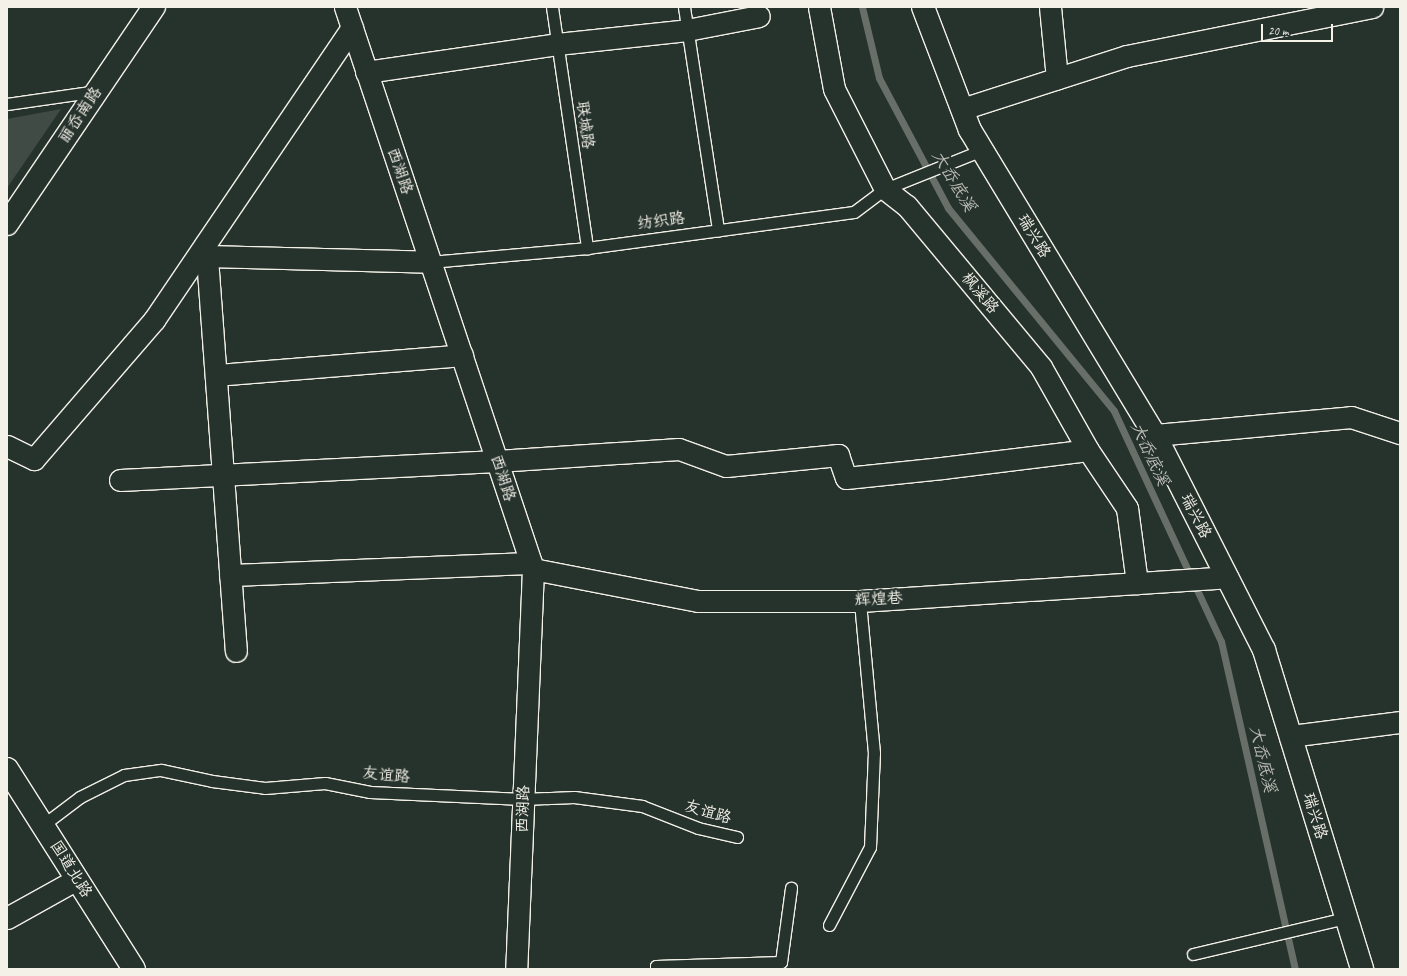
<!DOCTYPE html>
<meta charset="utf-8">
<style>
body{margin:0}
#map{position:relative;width:1407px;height:976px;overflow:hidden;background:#26332d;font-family:Caveat,"LXGW WenKai TC",sans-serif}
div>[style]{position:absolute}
.green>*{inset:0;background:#414b45}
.stream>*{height:7px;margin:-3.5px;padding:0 3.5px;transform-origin:3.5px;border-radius:3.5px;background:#676f68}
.roads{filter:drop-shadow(1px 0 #f4f1e8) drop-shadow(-1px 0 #f4f1e8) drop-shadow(0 1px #f4f1e8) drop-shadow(0 -1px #f4f1e8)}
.service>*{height:11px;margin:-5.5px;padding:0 5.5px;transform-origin:5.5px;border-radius:5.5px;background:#26332d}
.minor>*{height:21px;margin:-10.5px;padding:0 10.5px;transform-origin:10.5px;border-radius:10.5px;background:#26332d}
.tertiary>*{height:22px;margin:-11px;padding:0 11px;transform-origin:11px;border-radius:11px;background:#26332d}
.secondary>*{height:22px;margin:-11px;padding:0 11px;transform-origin:11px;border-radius:11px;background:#26332d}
span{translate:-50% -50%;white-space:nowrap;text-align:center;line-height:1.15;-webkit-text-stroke:4px #26332d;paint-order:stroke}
.street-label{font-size:16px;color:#f4f1e8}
.water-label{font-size:17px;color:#bcbdb5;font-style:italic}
.frame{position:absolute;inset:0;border:8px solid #f4f1e8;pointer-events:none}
.scale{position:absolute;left:1261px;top:24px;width:72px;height:18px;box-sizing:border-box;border:2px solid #f4f1e8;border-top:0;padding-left:5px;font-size:12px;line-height:14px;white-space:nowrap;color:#f4f1e8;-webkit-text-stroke:3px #26332d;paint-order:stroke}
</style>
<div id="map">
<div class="green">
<i style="clip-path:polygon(61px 109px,7px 188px,7px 119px)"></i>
</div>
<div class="stream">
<i style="left:862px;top:7px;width:73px;rotate:76.5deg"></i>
<i style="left:879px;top:78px;width:147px;rotate:62deg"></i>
<i style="left:948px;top:208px;width:262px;rotate:50.7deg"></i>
<i style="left:1114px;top:411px;width:254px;rotate:65.1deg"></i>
<i style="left:1221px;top:641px;width:336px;rotate:77.3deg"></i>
</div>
<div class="roads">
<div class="service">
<i style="left:552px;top:7px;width:244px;rotate:81.7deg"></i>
<i style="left:684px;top:7px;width:226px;rotate:81.3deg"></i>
<i style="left:7px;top:104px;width:91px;rotate:-8.2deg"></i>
<i style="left:430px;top:262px;width:158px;rotate:-5.1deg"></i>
<i style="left:587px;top:248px;width:269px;rotate:-7.7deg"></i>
<i style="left:854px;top:212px;width:39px;rotate:-37deg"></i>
<i style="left:885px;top:189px;width:105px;rotate:-21.9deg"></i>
<i style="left:43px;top:825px;width:46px;rotate:-37.1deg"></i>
<i style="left:80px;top:797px;width:49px;rotate:-26.6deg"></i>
<i style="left:124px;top:775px;width:37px;rotate:-8deg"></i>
<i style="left:161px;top:770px;width:52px;rotate:12.2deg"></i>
<i style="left:212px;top:781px;width:53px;rotate:7.5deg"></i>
<i style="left:265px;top:788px;width:60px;rotate:-4.8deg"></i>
<i style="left:325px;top:783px;width:46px;rotate:11.3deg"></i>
<i style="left:370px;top:792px;width:153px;rotate:2.6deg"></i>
<i style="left:523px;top:799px;width:51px;rotate:-2.2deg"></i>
<i style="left:574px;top:797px;width:69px;rotate:7.5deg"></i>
<i style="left:642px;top:806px;width:60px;rotate:21.4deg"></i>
<i style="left:698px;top:828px;width:40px;rotate:13deg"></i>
<i style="left:829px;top:925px;width:88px;rotate:-62.3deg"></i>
<i style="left:870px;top:847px;width:94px;rotate:-87.6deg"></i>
<i style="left:874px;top:753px;width:153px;rotate:-95.3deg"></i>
<i style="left:1193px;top:954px;width:156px;rotate:-13.3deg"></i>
<i style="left:656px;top:969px;width:3px;rotate:-90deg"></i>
<i style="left:656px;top:966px;width:125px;rotate:-1.8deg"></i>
<i style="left:781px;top:962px;width:75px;rotate:-82.3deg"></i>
</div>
<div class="minor">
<i style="left:345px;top:7px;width:593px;rotate:71.5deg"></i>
<i style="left:533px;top:569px;width:400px;rotate:92.4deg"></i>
<i style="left:819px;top:7px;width:83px;rotate:79.6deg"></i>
<i style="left:834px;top:89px;width:112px;rotate:63deg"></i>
<i style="left:885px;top:189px;width:28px;rotate:38deg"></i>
<i style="left:907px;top:206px;width:209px;rotate:50.2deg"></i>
<i style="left:1041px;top:367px;width:95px;rotate:60.5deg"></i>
<i style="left:1088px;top:450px;width:70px;rotate:56.1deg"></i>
<i style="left:1127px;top:508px;width:76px;rotate:82.4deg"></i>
<i style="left:1050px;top:7px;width:72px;rotate:84.4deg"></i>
<i style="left:366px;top:72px;width:193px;rotate:-8.3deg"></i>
<i style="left:557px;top:44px;width:131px;rotate:-6.1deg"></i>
<i style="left:687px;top:30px;width:73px;rotate:-11deg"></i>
<i style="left:962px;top:109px;width:173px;rotate:-17.8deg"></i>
<i style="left:1127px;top:56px;width:250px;rotate:-11.3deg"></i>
<i style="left:206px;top:244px;width:408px;rotate:85.8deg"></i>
<i style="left:207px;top:256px;width:223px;rotate:1.5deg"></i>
<i style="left:216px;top:375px;width:247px;rotate:-4.6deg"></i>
<i style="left:1155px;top:435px;width:197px;rotate:-5.2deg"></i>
<i style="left:1351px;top:417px;width:52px;rotate:18.1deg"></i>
<i style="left:7px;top:446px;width:30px;rotate:26deg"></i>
<i style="left:34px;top:459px;width:184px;rotate:-49.2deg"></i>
<i style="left:154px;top:320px;width:353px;rotate:-55.9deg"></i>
<i style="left:120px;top:480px;width:377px;rotate:-2.9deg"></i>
<i style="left:497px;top:461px;width:182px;rotate:-3.8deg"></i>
<i style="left:679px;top:449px;width:50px;rotate:19.9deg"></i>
<i style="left:726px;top:466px;width:113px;rotate:-5.6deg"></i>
<i style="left:838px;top:455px;width:24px;rotate:71deg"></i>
<i style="left:846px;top:478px;width:97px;rotate:-5.9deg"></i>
<i style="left:942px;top:468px;width:147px;rotate:-7deg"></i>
<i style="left:533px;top:569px;width:168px;rotate:11deg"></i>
<i style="left:698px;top:601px;width:162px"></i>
<i style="left:860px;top:601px;width:368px;rotate:-3.7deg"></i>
<i style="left:230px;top:575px;width:301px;rotate:-2.3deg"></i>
<i style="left:1290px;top:736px;width:111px;rotate:-7.3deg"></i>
<i style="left:7px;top:918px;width:80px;rotate:-29.1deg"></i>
</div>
<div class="tertiary">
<i style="left:923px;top:7px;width:132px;rotate:69.1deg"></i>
<i style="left:970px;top:130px;width:357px;rotate:58.8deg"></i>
<i style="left:1155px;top:435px;width:241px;rotate:63.1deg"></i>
<i style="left:1264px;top:650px;width:334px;rotate:72.9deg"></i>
<i style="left:7px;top:769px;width:237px;rotate:57.6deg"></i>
</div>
<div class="secondary">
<i style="left:7px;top:224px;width:262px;rotate:-55.9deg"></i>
</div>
</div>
<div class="street-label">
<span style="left:80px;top:115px;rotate:-56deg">丽岙南路</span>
<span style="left:585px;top:125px;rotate:82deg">联城路</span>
<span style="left:400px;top:171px;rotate:71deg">西湖路</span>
<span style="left:661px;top:221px;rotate:-8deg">纺织路</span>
<span style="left:1034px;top:236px;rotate:59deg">瑞兴路</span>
<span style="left:980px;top:293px;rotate:50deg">枫溪路</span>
<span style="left:503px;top:478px;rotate:72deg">西湖路</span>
<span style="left:1196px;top:516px;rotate:63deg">瑞兴路</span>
<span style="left:879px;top:599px;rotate:-3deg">辉煌巷</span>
<span style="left:386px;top:775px;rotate:5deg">友谊路</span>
<span style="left:523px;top:809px;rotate:-88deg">西湖路</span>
<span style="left:708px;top:812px;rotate:16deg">友谊路</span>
<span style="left:1315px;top:816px;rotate:73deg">瑞兴路</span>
<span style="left:71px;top:869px;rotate:58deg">国道北路</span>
</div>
<div class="water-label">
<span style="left:954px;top:181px;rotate:59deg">大岙底溪</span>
<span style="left:1150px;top:454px;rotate:65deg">大岙底溪</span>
<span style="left:1263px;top:759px;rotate:77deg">大岙底溪</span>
</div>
<div class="frame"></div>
<div class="scale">20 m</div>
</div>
